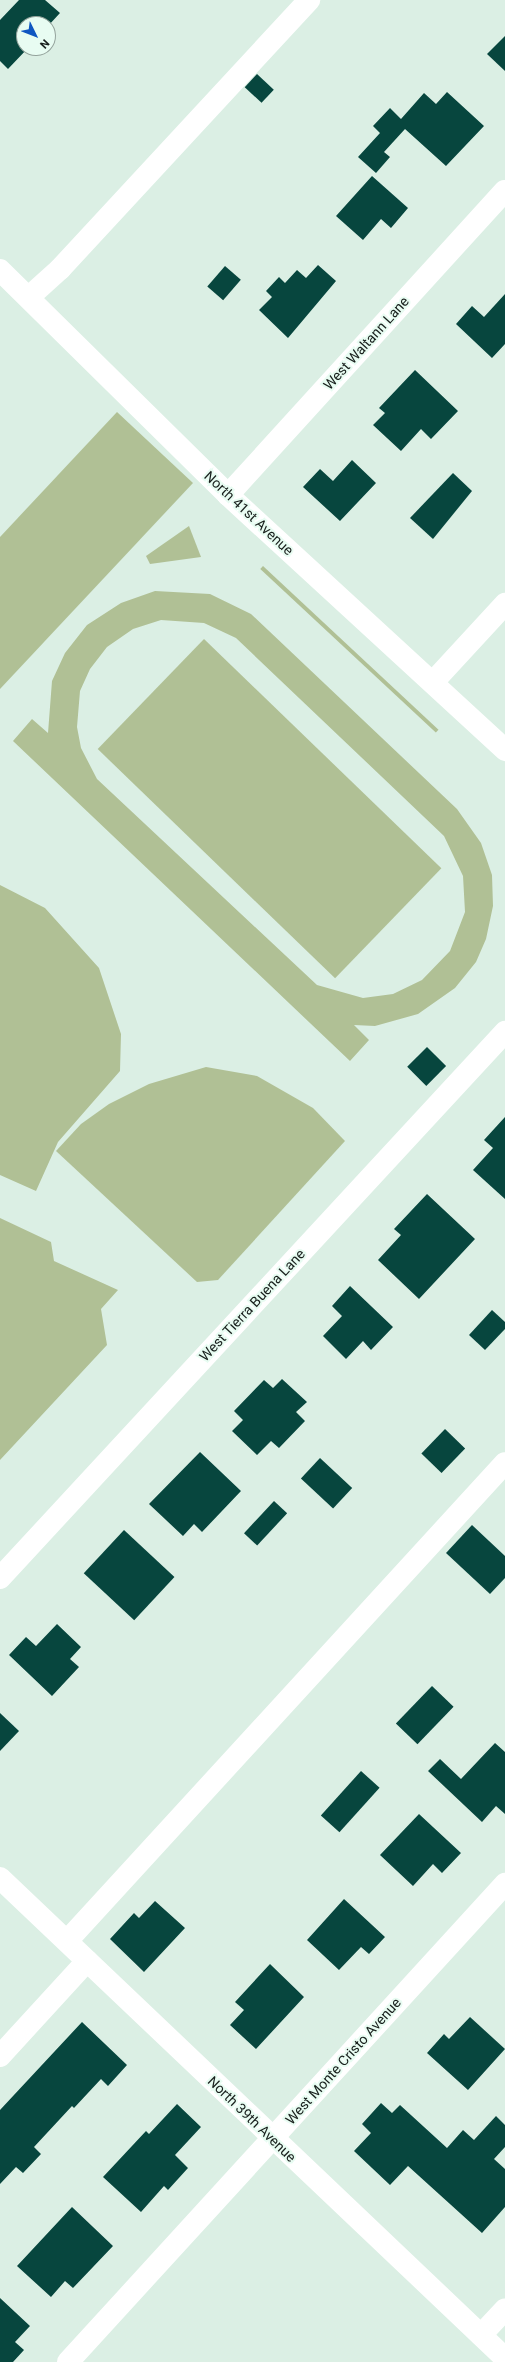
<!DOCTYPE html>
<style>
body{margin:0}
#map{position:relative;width:505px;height:2362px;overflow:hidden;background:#dbefe4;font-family:Roboto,sans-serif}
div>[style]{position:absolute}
.green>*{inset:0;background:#b0c095;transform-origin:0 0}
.building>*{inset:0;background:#07463e;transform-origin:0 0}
.minor>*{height:22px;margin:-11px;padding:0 11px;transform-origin:11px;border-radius:11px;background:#fff}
span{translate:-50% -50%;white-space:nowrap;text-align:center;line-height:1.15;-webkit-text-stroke:4px #e8fcf2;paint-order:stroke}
.street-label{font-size:14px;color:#171e1b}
.north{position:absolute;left:16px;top:16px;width:40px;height:40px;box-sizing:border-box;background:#e8fcf2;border:1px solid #94a39c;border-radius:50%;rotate:133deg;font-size:11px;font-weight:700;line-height:16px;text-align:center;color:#171e1b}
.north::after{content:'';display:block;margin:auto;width:14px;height:18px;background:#0f56c1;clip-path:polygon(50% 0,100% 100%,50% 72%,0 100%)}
</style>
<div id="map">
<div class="green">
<i style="clip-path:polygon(117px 412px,193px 483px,0 689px,0 537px)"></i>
<i style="clip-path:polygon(189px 526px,201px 557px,150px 564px,146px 556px)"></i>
<i style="left:263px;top:566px;width:240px;height:4px;rotate:43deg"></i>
<i style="clip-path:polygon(evenodd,155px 591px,210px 594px,251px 614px,457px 809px,481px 843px,492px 875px,493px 906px,486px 939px,476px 962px,455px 988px,418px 1014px,375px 1026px,354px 1025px,369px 1040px,350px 1061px,13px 741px,32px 719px,48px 733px,52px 681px,65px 653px,87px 625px,121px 603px,155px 591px,161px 620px,204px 623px,236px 638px,444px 836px,463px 876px,465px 912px,450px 951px,422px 980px,393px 994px,363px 998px,317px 985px,97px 779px,81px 748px,77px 727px,80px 691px,90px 669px,107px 647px,133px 629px,161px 620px)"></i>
<i style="left:204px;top:639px;width:330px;height:153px;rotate:44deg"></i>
<i style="clip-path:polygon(0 885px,45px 908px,99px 968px,121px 1034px,120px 1071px,58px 1142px,36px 1191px,0 1175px)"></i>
<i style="clip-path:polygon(206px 1067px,257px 1076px,313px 1108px,345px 1141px,218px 1280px,197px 1282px,56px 1151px,81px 1124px,109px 1104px,149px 1084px)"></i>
<i style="clip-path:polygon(0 1218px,51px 1242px,54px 1261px,118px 1290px,101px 1309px,107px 1345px,0 1460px)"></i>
</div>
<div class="building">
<i style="clip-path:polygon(19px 0,45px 0,60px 13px,48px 26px,24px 24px,24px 48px,28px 48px,8px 69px,0 61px,0 20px)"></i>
<i style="clip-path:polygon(505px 36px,505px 71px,487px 54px)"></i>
<i style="left:257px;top:74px;width:23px;height:18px;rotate:43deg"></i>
<i style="clip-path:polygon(447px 92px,484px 126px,446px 166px,405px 129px,384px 152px,390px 157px,376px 173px,358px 157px,380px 133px,373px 126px,390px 108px,401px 119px,424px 93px,436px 104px)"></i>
<i style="clip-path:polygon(372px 176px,408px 208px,391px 228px,381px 219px,363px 240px,336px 216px)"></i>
<i style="clip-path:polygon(318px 265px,336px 281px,288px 338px,259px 310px,272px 297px,266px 291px,279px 277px,285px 283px,297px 270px,306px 278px)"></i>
<i style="left:225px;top:266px;width:21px;height:27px;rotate:41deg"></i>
<i style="clip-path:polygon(505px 294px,505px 344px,492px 358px,456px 324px,472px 306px,484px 317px)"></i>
<i style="clip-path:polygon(415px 370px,458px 411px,431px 439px,421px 429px,401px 451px,373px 425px,385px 413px,379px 408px)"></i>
<i style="clip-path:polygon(352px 460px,376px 483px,340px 521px,303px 487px,320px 469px,333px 481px)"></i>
<i style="clip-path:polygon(453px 473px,472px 491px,433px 539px,410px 518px)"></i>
<i style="left:427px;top:1047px;width:27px;height:28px;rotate:45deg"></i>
<i style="clip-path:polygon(505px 1117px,505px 1199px,473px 1170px,493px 1148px,484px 1140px)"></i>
<i style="clip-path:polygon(427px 1194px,475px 1239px,419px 1299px,378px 1260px,401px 1235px,394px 1229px)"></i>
<i style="clip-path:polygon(350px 1286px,393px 1327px,371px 1350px,363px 1341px,346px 1359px,323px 1336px,342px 1316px,332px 1306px)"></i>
<i style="clip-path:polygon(492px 1310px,505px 1322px,505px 1329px,485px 1350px,469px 1335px)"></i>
<i style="clip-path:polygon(282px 1379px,307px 1402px,296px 1412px,305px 1421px,279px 1448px,271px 1441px,257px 1455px,232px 1431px,243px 1420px,234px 1411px,264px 1380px,273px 1388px)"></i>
<i style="left:445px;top:1429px;width:28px;height:34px;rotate:44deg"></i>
<i style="clip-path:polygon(200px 1452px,241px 1491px,202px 1532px,194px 1524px,183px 1536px,149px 1504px)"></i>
<i style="left:320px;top:1458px;width:44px;height:28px;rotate:43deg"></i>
<i style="left:274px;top:1501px;width:18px;height:44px;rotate:43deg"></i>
<i style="clip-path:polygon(472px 1525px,505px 1556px,505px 1578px,490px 1594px,446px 1553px)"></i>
<i style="left:124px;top:1530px;width:69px;height:59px;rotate:43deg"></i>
<i style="clip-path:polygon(57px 1624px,81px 1647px,70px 1659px,79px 1667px,52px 1696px,9px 1655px,26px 1637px,36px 1646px)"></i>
<i style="left:432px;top:1686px;width:30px;height:52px;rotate:44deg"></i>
<i style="clip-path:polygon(0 1713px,19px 1731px,0 1751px)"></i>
<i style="clip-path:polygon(495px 1743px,505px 1752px,505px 1814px,496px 1806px,482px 1822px,428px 1771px,440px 1759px,461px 1779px)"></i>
<i style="left:361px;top:1771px;width:25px;height:60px;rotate:42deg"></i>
<i style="clip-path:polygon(419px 1814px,461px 1853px,442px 1873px,433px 1864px,413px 1886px,380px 1855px)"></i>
<i style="clip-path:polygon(344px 1899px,385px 1937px,369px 1954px,361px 1947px,339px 1970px,307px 1940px)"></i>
<i style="clip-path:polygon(155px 1901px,185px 1928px,144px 1972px,110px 1939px,134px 1913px,139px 1918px)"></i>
<i style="clip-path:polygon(270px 1964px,304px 1997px,256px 2049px,230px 2025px,244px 2010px,235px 2002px)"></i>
<i style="clip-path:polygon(470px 2017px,505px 2049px,468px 2090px,427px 2053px,444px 2034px,449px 2039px)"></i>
<i style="clip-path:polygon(82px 2022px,127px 2065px,108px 2086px,101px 2079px,74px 2108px,72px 2106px,34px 2147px,41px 2154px,23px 2173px,16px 2167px,0 2184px,0 2110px)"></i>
<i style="clip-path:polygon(381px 2103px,392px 2113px,400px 2105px,447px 2148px,463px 2130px,474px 2140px,496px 2116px,505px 2125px,505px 2147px,494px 2159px,505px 2169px,505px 2207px,482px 2233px,408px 2166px,390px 2185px,354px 2151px,371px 2133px,362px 2124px)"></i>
<i style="clip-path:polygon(177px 2104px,201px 2127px,175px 2155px,188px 2168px,168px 2190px,164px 2186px,141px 2212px,103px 2177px,146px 2131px,149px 2134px)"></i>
<i style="clip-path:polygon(72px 2207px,113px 2246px,73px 2288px,65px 2281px,51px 2297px,17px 2266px)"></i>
<i style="clip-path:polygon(0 2298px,30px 2326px,15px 2342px,24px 2350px,13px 2362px,0 2362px)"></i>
</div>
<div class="minor">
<i style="left:0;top:270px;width:320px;rotate:44.6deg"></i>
<i style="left:228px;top:495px;width:377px;rotate:42.6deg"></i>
<i style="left:29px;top:297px;width:42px;rotate:-42.1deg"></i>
<i style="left:60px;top:269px;width:367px;rotate:-47.2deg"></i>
<i style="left:228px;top:495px;width:411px;rotate:-47.7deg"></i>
<i style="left:434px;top:681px;width:105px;rotate:-47.3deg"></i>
<i style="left:0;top:1578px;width:744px;rotate:-47.23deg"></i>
<i style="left:0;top:1878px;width:697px;rotate:43.55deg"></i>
<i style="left:67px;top:1941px;width:648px;rotate:-47.5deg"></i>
<i style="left:0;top:2056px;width:129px;rotate:-47.5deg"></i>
<i style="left:481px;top:2335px;width:35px;rotate:-47deg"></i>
<i style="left:68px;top:2362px;width:648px;rotate:-47.57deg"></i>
</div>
<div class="street-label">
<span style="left:366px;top:343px;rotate:-48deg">West Waltann Lane</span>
<span style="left:249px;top:513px;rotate:43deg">North 41st Avenue</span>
<span style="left:252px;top:1305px;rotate:-47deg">West Tierra Buena Lane</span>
<span style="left:343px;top:2061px;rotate:-48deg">West Monte Cristo Avenue</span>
<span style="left:252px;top:2119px;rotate:44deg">North 39th Avenue</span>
</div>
<div class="north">N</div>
</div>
